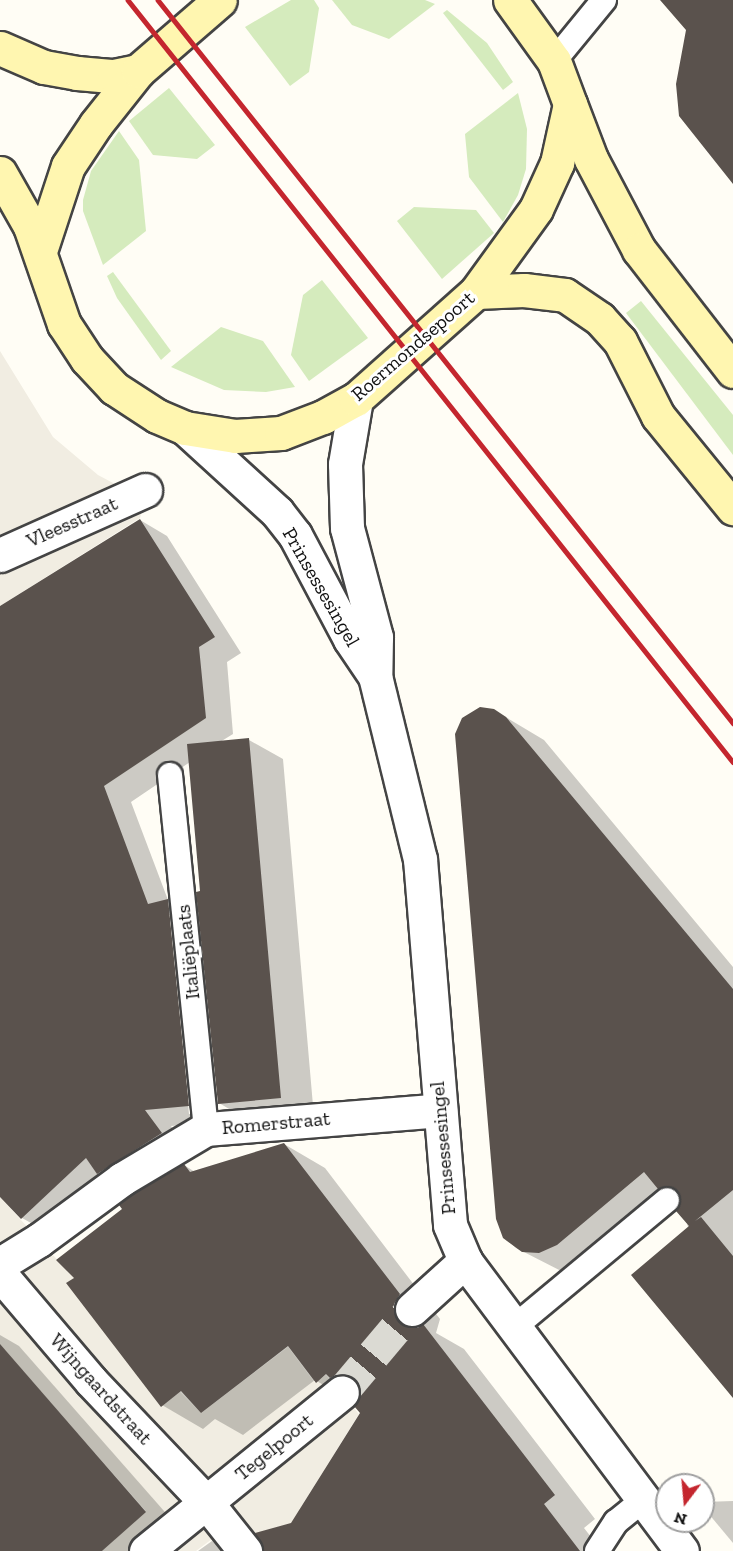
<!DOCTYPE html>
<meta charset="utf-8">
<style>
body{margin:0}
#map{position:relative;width:733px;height:1551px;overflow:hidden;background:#fffdf5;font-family:"Zilla Slab",serif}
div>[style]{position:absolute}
.green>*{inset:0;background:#d5ebbd}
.plaza>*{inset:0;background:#f1ede2}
.shadow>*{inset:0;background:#0003}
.building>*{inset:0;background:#5a524d}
.street-tunnel>*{height:33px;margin-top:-16.5px;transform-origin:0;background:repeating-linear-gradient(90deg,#dbdad3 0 33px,transparent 0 49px)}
.roads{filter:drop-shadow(2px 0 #444) drop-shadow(-2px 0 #444) drop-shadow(0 2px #444) drop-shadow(0 -2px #444)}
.lane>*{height:24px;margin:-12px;padding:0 12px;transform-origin:12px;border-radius:12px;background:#fff}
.street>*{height:33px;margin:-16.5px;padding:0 16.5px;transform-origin:16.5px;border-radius:16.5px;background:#fff}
.secondary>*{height:33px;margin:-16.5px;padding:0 16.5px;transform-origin:16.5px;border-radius:16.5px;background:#fff6b0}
.rail>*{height:4.5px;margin:-2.25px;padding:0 2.25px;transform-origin:2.25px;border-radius:2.25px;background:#c4262e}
span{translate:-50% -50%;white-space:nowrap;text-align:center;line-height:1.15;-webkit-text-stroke:6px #fff;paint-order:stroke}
.street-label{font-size:20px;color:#111}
.north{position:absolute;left:655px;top:1473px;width:60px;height:60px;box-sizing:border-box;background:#fff;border:2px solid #a0a0a0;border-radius:50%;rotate:196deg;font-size:16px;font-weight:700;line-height:24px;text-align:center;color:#111}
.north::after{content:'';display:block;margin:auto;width:21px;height:27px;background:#c4262e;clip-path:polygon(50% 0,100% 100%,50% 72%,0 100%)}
</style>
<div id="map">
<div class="green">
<i style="clip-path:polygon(291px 0,314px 0,319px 8px,309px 72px,290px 86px,245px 27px)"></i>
<i style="clip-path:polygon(332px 0,425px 0,435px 4px,389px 39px,352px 25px)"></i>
<i style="clip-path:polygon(447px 10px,487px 43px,513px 82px,503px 90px,443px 13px)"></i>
<i style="clip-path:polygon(169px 88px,215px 145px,197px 159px,153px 155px,129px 121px)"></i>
<i style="clip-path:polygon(518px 93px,527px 129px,526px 169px,518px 195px,503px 222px,469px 177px,465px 134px)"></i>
<i style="clip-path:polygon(119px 131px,139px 160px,146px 231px,103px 265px,83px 211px,83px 200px,91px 171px)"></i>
<i style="clip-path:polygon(414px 207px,476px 210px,494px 233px,442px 279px,397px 221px)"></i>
<i style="clip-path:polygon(113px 272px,171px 351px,161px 360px,117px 298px,107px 276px)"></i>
<i style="clip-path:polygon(322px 280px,368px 338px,309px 381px,291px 355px,303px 295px)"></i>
<i style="clip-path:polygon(641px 301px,733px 415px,733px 455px,626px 313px)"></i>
<i style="clip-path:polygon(221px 327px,263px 341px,295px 387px,266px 392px,224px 390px,171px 367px)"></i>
</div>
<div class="plaza">
<i style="clip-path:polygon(0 351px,53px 437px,98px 475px,145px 500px,140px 518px,0 606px)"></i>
<i style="clip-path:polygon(0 1197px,74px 1278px,67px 1283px,161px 1406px,180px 1392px,201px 1413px,288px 1347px,315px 1383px,326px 1375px,359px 1414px,301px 1507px,308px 1516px,296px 1534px,280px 1526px,273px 1529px,274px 1551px,221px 1551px,212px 1539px,196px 1551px,102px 1551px,146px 1511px,0 1345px)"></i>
</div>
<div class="shadow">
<i style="clip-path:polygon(evenodd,140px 520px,167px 536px,241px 653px,227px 662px,233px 734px,220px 742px,249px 740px,283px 759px,314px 1117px,253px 1123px,219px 1103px,190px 762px,131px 802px,168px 900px,196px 916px,217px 1122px,171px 1126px,189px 1150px,49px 1233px,22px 1218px,0 1195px,0 608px,140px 520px,168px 915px,172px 915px,192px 1114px,189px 1114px,168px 915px)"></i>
<i style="clip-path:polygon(494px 710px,544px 740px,733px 967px,733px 1395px,681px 1201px,677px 1198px,569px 1275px,516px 1248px,504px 1237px)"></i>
<i style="clip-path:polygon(evenodd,284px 1144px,325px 1168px,440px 1319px,436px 1333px,464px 1349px,595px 1519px,584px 1528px,602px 1551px,265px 1551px,292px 1524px,362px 1413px,356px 1404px,315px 1380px,243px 1435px,215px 1419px,203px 1429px,162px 1405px,76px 1278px,184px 1165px,195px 1172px,284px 1144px,392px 1316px,413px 1328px,407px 1328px,392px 1316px)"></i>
<i style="clip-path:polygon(0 1335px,19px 1346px,186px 1536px,169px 1551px,0 1551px)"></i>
<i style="clip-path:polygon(733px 1501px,733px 1543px,703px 1507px,703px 1502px)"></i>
<i style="clip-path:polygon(212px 1541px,229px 1551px,198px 1551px)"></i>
</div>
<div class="building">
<i style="clip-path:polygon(660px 0,733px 0,733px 184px,679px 116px,676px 84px,686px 30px)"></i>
<i style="clip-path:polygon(140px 519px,215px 637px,199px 647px,206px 718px,104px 786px,148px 904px,168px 899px,189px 1106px,145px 1110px,162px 1133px,97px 1174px,86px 1158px,21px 1219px,0 1197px,0 606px)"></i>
<i style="clip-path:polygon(480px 707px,494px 709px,506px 717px,733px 989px,733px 1190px,695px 1221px,701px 1217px,733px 1256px,733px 1398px,631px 1275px,689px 1226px,676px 1211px,681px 1198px,672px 1187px,658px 1189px,644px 1172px,557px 1245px,539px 1253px,522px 1252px,503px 1238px,496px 1219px,455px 734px,462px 718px)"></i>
<i style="clip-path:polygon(249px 738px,281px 1098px,218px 1104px,196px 892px,200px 891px,187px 744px)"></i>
<i style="clip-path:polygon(284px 1143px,400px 1294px,394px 1304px,398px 1321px,407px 1327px,423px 1324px,555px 1495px,544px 1504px,580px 1551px,263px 1551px,255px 1533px,291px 1523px,360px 1413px,354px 1406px,360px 1398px,357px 1381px,340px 1373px,330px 1378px,326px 1374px,316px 1383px,288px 1346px,201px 1413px,181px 1391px,161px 1407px,66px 1283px,74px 1278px,56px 1260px,122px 1209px,119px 1205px,132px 1195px,184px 1164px,190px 1172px)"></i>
<i style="clip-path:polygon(0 1344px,146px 1512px,102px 1551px,0 1551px)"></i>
</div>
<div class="street-tunnel">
<i style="left:342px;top:1392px;width:109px;rotate:-49.9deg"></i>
</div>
<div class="roads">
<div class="lane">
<i style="left:554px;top:61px;width:79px;rotate:-50.7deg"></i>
<i style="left:170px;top:775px;width:356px;rotate:84.2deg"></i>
<i style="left:513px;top:1328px;width:200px;rotate:-39.7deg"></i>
<i style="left:597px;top:1551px;width:35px;rotate:-57deg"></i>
<i style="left:616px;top:1522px;width:33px;rotate:-39deg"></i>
</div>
<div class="street">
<i style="left:356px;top:399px;width:66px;rotate:99.6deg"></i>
<i style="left:345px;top:464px;width:64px;rotate:88.2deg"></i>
<i style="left:347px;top:528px;width:113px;rotate:75.1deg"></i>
<i style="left:376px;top:637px;width:39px;rotate:91deg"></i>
<i style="left:375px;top:676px;width:188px;rotate:76.2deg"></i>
<i style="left:420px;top:859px;width:367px;rotate:85.3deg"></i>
<i style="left:450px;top:1225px;width:39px;rotate:67deg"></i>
<i style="left:465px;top:1261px;width:362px;rotate:53.2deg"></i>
<i style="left:185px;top:428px;width:125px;rotate:42.4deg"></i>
<i style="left:277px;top:512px;width:29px;rotate:52deg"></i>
<i style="left:295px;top:535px;width:118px;rotate:62.1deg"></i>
<i style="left:350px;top:639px;width:45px;rotate:56deg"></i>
<i style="left:0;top:555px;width:159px;rotate:-24.1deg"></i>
<i style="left:0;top:1264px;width:46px;rotate:-31.6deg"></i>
<i style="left:39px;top:1240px;width:103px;rotate:-36.3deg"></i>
<i style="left:122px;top:1179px;width:98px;rotate:-30.8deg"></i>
<i style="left:206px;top:1129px;width:235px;rotate:-4.6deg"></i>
<i style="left:0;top:1274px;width:140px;rotate:49.6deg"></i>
<i style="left:91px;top:1381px;width:167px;rotate:46.5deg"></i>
<i style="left:206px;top:1502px;width:63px;rotate:51.5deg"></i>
<i style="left:412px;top:1309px;width:72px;rotate:-42.2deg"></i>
<i style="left:146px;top:1551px;width:252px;rotate:-39deg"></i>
</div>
<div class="secondary">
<i style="left:0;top:48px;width:48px;rotate:23.4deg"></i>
<i style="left:44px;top:67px;width:34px;rotate:10deg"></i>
<i style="left:77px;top:73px;width:37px;rotate:5deg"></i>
<i style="left:114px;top:76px;width:25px;rotate:-12deg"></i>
<i style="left:570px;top:104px;width:59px;rotate:69.1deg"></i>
<i style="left:591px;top:159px;width:103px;rotate:62.2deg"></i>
<i style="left:639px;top:250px;width:153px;rotate:52.2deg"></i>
<i style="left:0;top:173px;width:61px;rotate:60.5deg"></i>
<i style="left:30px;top:226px;width:104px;rotate:70.9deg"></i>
<i style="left:64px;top:324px;width:42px;rotate:56.7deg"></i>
<i style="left:87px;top:359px;width:40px;rotate:47deg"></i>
<i style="left:114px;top:388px;width:51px;rotate:33.1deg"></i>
<i style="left:157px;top:416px;width:30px;rotate:23deg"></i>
<i style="left:185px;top:428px;width:51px;rotate:9.1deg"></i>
<i style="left:235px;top:436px;width:46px;rotate:-3.7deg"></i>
<i style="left:281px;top:433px;width:45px;rotate:-20.9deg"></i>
<i style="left:323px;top:417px;width:38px;rotate:-29deg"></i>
<i style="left:356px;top:399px;width:161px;rotate:-41.7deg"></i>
<i style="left:476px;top:292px;width:102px;rotate:-54.1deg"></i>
<i style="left:536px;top:209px;width:51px;rotate:-65.5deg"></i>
<i style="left:557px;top:163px;width:60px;rotate:-77.6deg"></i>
<i style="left:570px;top:104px;width:46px;rotate:-110.4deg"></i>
<i style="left:554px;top:61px;width:75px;rotate:-125.8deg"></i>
<i style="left:40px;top:251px;width:89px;rotate:-71.8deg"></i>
<i style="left:68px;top:166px;width:50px;rotate:-56.3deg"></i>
<i style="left:96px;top:124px;width:68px;rotate:-51.6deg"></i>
<i style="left:138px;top:71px;width:108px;rotate:-40.9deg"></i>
<i style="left:476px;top:292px;width:48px;rotate:-2.4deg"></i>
<i style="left:524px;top:290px;width:41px;rotate:7deg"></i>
<i style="left:565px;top:295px;width:42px;rotate:34.4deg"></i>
<i style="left:600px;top:319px;width:30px;rotate:48deg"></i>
<i style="left:620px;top:341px;width:84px;rotate:63.1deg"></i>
<i style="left:658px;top:416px;width:119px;rotate:50.8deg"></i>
</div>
</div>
<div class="rail">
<i style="left:128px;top:0;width:973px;rotate:51.55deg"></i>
<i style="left:158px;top:0;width:924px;rotate:51.5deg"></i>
</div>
<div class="street-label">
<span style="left:413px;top:346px;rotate:-41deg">Roermondsepoort</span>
<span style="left:72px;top:522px;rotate:-24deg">Vleesstraat</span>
<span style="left:321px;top:587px;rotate:60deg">Prinsessesingel</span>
<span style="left:188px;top:952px;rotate:-96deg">Italiëplaats</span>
<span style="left:276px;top:1123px;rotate:-5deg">Romerstraat</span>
<span style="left:443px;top:1148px;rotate:-95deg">Prinsessesingel</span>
<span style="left:101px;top:1389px;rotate:48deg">Wijngaardstraat</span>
<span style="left:274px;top:1447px;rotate:-39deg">Tegelpoort</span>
</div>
<div class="north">N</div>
</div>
